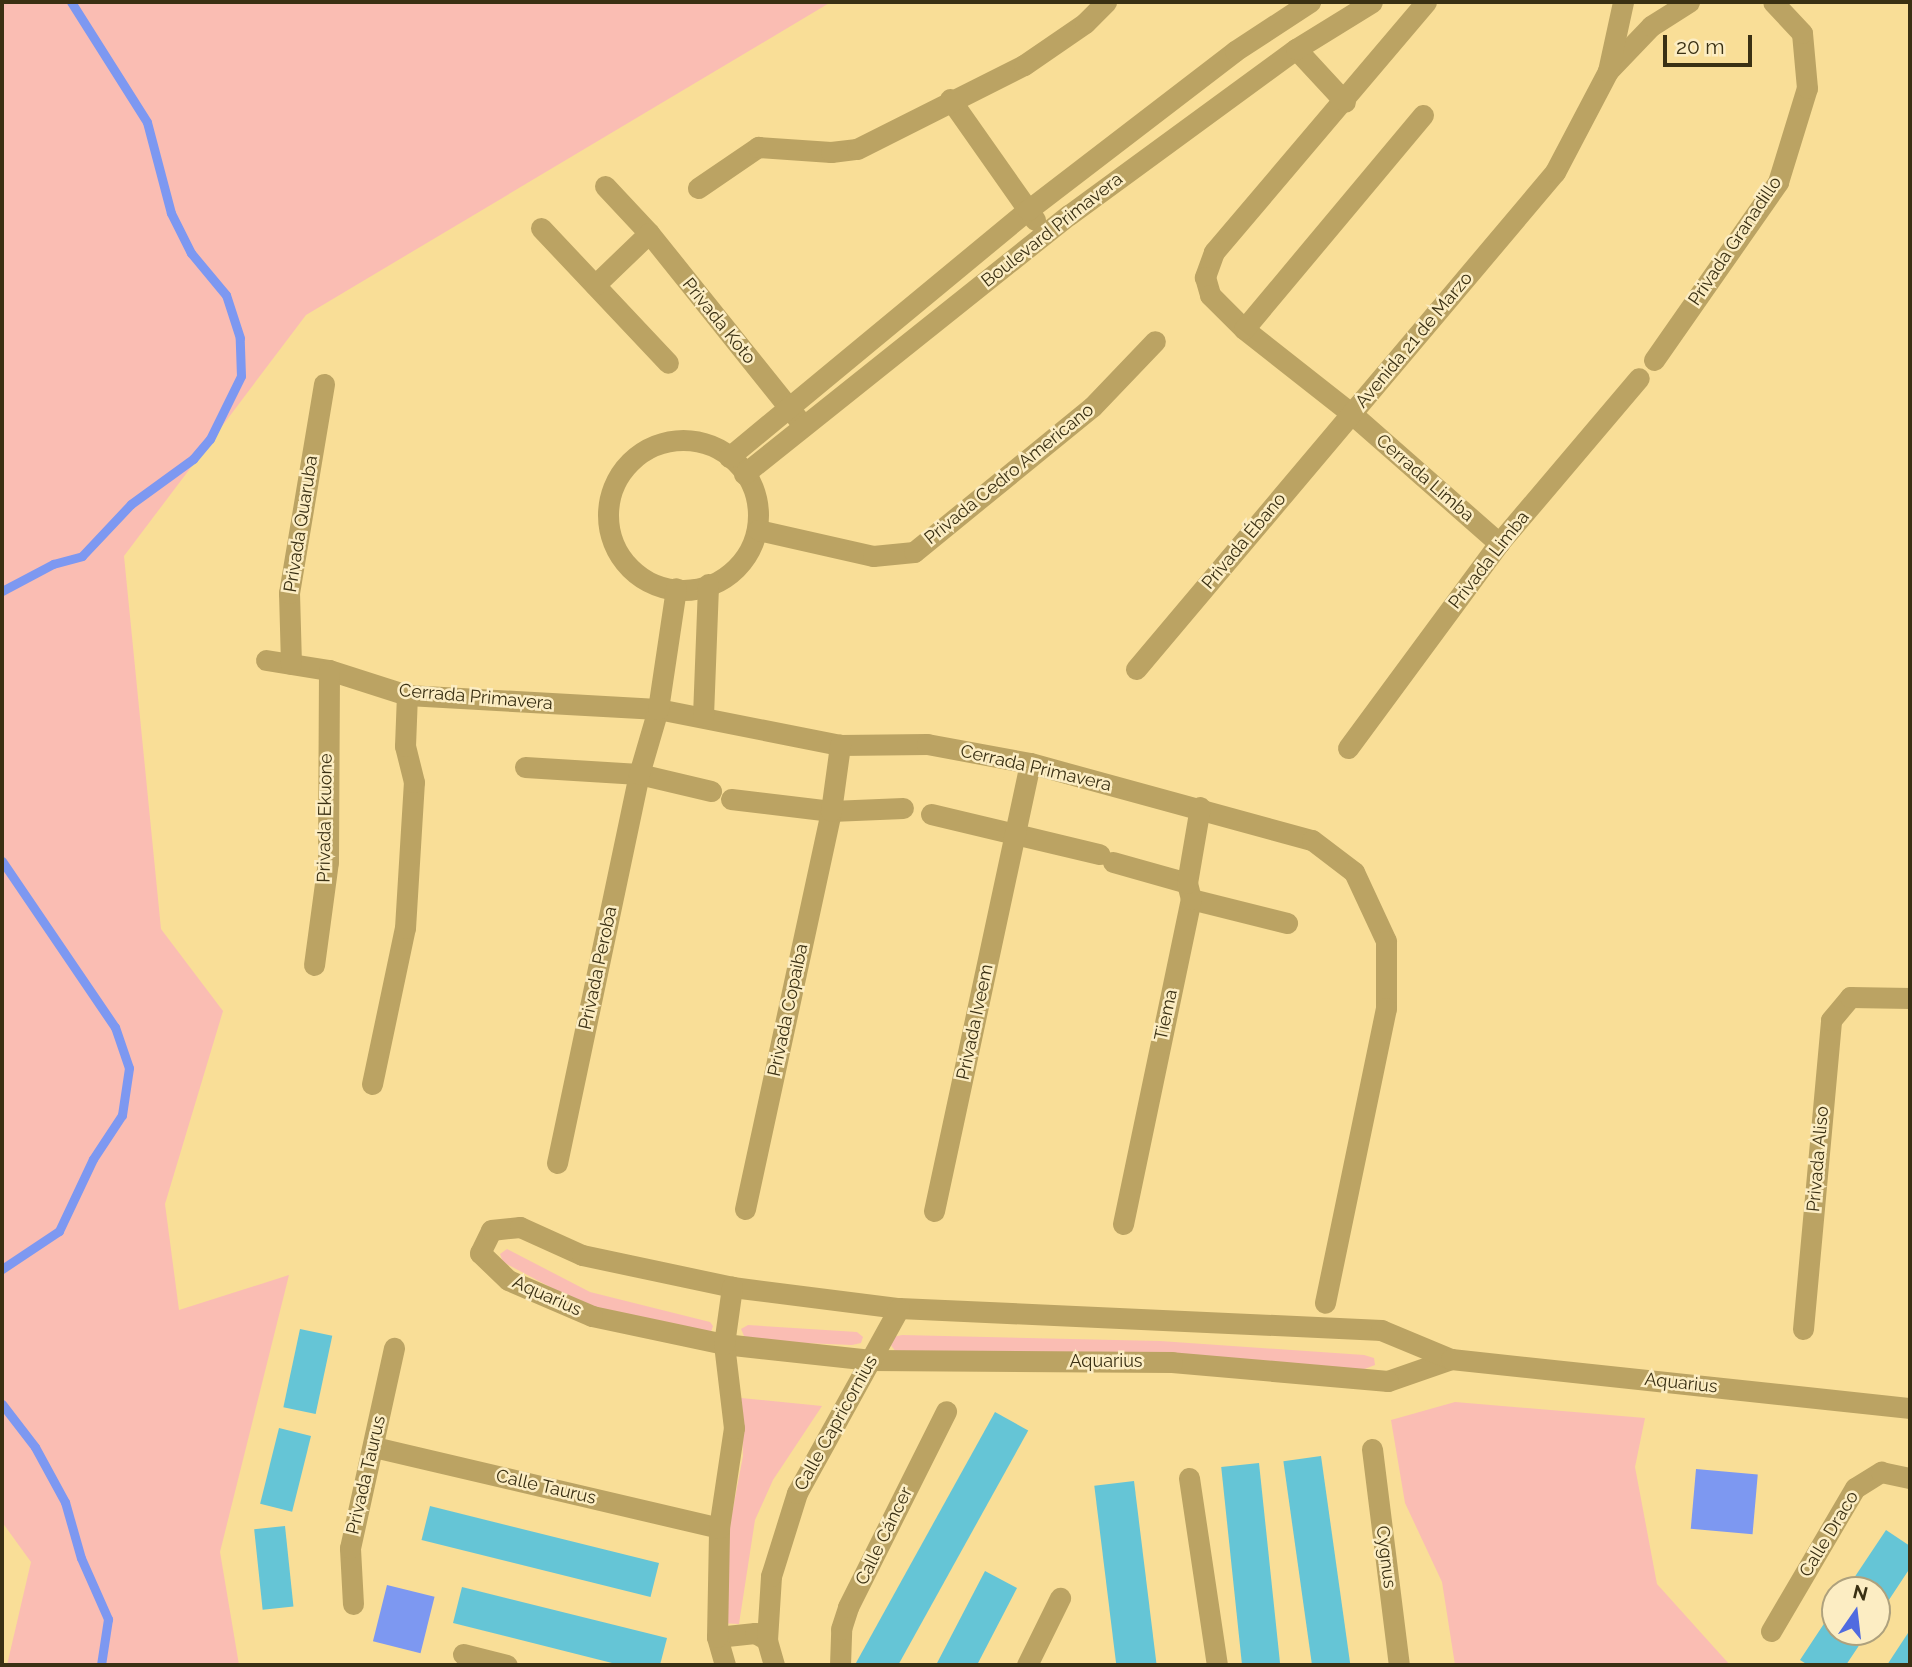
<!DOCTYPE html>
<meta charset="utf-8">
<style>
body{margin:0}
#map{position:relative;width:1912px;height:1667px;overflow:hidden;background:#f9de97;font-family:Raleway,sans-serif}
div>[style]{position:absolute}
.green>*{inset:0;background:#fabdb3}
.water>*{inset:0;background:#7d98f1;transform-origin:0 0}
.stream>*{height:9px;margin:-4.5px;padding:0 4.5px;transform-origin:4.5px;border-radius:4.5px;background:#7d98f1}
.building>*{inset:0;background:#65c5d6;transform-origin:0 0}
.minor>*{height:21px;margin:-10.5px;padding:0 10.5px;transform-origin:10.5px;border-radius:10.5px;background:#bba363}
.minor>.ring{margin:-10.5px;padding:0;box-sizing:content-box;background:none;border:21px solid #bba363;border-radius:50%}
span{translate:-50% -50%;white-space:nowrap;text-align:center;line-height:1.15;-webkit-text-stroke:5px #fcedc3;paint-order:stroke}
.street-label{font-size:18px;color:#3a3013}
.frame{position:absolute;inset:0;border:4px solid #3a3013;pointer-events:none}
.north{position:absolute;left:1821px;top:1576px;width:70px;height:70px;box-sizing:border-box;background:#fcedc3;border:2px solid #aea17d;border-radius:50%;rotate:14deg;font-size:19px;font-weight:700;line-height:28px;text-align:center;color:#3a3013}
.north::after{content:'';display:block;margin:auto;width:24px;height:32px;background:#506be0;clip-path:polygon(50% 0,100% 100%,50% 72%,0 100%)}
.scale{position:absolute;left:1663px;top:35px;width:89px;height:32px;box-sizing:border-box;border:4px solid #3a3013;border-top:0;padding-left:9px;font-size:21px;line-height:24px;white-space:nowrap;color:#3a3013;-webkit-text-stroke:5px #fcedc3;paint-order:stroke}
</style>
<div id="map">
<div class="green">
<i style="clip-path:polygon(2px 2px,831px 2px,306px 315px,124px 556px,161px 929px,223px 1011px,165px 1204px,179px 1310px,289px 1275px,220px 1552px,239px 1665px,7px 1665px,31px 1562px,2px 1522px)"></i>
<i style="clip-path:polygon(507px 1249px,590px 1292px,710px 1322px,713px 1326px,711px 1332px,582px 1304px,503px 1262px,500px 1254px)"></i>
<i style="clip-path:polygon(748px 1325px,857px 1332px,863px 1337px,861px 1343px,852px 1345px,755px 1341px,744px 1336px,741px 1329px)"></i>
<i style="clip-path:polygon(902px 1335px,1160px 1341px,1364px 1355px,1374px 1358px,1375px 1365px,1362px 1370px,896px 1352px,890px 1344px,893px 1337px)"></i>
<i style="clip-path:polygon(741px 1398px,822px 1406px,773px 1480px,755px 1520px,739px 1624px,720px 1623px,723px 1560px,743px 1456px)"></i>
<i style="clip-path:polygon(1455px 1402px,1645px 1418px,1635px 1467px,1657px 1584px,1730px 1665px,1455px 1665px,1442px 1582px,1405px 1503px,1391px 1420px)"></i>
</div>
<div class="water">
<i style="left:1696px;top:1469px;width:62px;height:60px;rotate:5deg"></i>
<i style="left:387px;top:1585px;width:49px;height:58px;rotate:14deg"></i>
</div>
<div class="stream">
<i style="left:2px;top:591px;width:58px;rotate:-27.9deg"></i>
<i style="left:53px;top:564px;width:30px;rotate:-15deg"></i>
<i style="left:82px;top:556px;width:71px;rotate:-46.7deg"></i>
<i style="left:131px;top:504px;width:77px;rotate:-36deg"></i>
<i style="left:193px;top:459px;width:26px;rotate:-50deg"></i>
<i style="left:210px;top:439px;width:70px;rotate:-63.8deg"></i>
<i style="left:241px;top:376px;width:38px;rotate:-92deg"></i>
<i style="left:240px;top:338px;width:45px;rotate:-108deg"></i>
<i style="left:226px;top:295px;width:55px;rotate:-129.8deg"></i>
<i style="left:191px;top:253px;width:45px;rotate:-116.6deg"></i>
<i style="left:171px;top:213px;width:94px;rotate:-104.8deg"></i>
<i style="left:147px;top:122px;width:142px;rotate:-122.3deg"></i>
<i style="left:2px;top:861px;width:201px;rotate:55.8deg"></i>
<i style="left:115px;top:1027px;width:43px;rotate:71.1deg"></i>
<i style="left:129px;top:1068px;width:48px;rotate:98.5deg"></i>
<i style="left:122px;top:1115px;width:53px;rotate:123.4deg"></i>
<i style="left:93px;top:1159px;width:80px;rotate:115.3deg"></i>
<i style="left:59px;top:1231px;width:69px;rotate:146.3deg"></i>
<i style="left:2px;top:1404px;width:54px;rotate:52.5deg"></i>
<i style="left:35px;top:1447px;width:63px;rotate:61.4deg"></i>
<i style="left:65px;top:1502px;width:58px;rotate:74.1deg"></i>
<i style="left:81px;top:1558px;width:67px;rotate:66.1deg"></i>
<i style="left:108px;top:1619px;width:47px;rotate:98.7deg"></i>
</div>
<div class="building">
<i style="left:300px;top:1329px;width:33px;height:80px;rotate:12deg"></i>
<i style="left:995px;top:1412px;width:38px;height:288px;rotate:29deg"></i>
<i style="left:279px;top:1428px;width:33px;height:78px;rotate:14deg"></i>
<i style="left:1321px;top:1456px;width:211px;height:38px;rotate:82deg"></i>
<i style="left:1259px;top:1463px;width:203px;height:38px;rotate:84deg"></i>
<i style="left:1134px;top:1481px;width:186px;height:40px;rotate:83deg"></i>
<i style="left:430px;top:1506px;width:236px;height:35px;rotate:14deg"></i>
<i style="left:285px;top:1526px;width:81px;height:31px;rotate:84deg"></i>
<i style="clip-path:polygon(1886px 1530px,1910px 1546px,1910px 1568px,1877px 1618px,1877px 1590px,1846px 1590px)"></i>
<i style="clip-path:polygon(985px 1571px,1017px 1588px,977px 1665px,936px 1665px)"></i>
<i style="clip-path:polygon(462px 1587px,667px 1638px,660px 1665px,620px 1665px,453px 1623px)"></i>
<i style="clip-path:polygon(1835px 1607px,1835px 1632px,1868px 1632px,1846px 1665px,1808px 1665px,1800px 1660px)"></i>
<i style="clip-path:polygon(1910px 1630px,1910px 1665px,1887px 1665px)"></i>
</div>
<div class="minor">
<i style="left:1426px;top:2px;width:328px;rotate:130.3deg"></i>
<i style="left:1214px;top:252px;width:27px;rotate:110deg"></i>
<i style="left:1205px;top:277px;width:19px;rotate:74deg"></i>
<i style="left:1210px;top:295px;width:48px;rotate:45deg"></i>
<i style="left:1244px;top:329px;width:137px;rotate:38.2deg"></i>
<i style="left:1352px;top:414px;width:196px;rotate:41.3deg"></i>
<i style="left:1296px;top:49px;width:72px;rotate:47.2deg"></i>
<i style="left:1608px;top:71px;width:62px;rotate:-46.3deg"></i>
<i style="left:1651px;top:26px;width:45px;rotate:-32.3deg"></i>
<i style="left:950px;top:99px;width:148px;rotate:54.9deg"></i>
<i style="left:605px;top:186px;width:64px;rotate:46.9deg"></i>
<i style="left:649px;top:233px;width:237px;rotate:51.3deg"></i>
<i style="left:698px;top:188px;width:73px;rotate:-34.3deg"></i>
<i style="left:758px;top:147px;width:73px;rotate:3.9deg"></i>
<i style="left:831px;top:152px;width:26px;rotate:-7deg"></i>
<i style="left:857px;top:149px;width:187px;rotate:-26.7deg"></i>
<i style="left:1024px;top:65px;width:74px;rotate:-34.5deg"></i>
<i style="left:1085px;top:23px;width:30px;rotate:-45deg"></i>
<i style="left:541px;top:228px;width:185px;rotate:46.7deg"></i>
<i style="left:595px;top:285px;width:75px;rotate:-43.9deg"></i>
<i style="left:1244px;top:329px;width:279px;rotate:-50.1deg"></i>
<i style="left:1654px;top:360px;width:217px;rotate:-55.1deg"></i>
<i style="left:1778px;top:182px;width:98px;rotate:-72.9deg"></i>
<i style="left:1807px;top:88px;width:55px;rotate:-95.2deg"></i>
<i style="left:1802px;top:33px;width:42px;rotate:-133.1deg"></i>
<i class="ring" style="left:608px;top:440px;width:129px;height:129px"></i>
<i style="left:729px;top:457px;width:388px;rotate:-39.6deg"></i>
<i style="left:1028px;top:210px;width:261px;rotate:-37.5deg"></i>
<i style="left:1235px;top:51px;width:90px;rotate:-33.2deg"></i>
<i style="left:744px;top:474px;width:416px;rotate:-38.6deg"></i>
<i style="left:1069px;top:215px;width:281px;rotate:-36.2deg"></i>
<i style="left:1296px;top:49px;width:89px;rotate:-31.7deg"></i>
<i style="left:758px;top:530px;width:118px;rotate:12.7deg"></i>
<i style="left:873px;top:556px;width:41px;rotate:-5.6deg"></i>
<i style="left:914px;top:552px;width:230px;rotate:-39.2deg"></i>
<i style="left:1092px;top:407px;width:91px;rotate:-46.3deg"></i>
<i style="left:266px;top:660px;width:64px;rotate:9deg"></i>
<i style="left:329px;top:670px;width:82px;rotate:17.8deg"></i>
<i style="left:407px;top:695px;width:251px;rotate:3.2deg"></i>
<i style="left:658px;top:709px;width:186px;rotate:11.2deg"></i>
<i style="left:840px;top:745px;width:87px;rotate:-0.7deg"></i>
<i style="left:927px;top:744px;width:105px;rotate:10.5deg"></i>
<i style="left:1030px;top:763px;width:292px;rotate:15.3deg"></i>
<i style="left:1312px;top:840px;width:53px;rotate:37.3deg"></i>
<i style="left:1354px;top:872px;width:76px;rotate:65.1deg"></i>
<i style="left:1386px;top:941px;width:67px;rotate:90deg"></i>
<i style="left:1386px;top:1008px;width:301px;rotate:101.7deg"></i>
<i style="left:291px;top:664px;width:71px;rotate:-91.6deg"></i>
<i style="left:289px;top:593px;width:212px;rotate:-80.5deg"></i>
<i style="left:1136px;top:669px;width:650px;rotate:-49.87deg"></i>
<i style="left:1555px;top:172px;width:114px;rotate:-62.3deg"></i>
<i style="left:1608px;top:71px;width:71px;rotate:-77.7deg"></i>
<i style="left:703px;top:716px;width:132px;rotate:-87.8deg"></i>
<i style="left:1348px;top:748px;width:255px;rotate:-53.6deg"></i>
<i style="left:1499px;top:543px;width:216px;rotate:-49.7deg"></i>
<i style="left:525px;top:767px;width:114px;rotate:3.5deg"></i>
<i style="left:639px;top:774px;width:74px;rotate:13.3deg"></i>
<i style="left:731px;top:799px;width:101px;rotate:6.8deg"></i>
<i style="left:831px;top:811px;width:72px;rotate:-2.4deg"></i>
<i style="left:931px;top:814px;width:173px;rotate:13.4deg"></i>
<i style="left:1113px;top:862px;width:77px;rotate:15.8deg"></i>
<i style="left:1191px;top:899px;width:99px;rotate:14deg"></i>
<i style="left:314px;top:965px;width:104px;rotate:-82.3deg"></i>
<i style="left:328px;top:862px;width:192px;rotate:-89.7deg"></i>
<i style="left:372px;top:1084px;width:159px;rotate:-78.1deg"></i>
<i style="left:405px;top:928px;width:146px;rotate:-86.5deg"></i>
<i style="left:414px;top:782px;width:37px;rotate:-104deg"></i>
<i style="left:405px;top:746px;width:51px;rotate:-87.8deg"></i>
<i style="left:557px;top:1163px;width:398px;rotate:-78.1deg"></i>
<i style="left:639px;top:774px;width:68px;rotate:-73.7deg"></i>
<i style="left:658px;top:709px;width:122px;rotate:-81.5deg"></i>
<i style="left:745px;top:1209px;width:407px;rotate:-77.8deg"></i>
<i style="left:831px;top:811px;width:67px;rotate:-82.2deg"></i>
<i style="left:934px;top:1211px;width:458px;rotate:-77.9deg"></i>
<i style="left:1123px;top:1224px;width:332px;rotate:-78.2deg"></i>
<i style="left:1191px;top:899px;width:16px;rotate:-104deg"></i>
<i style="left:1187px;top:883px;width:77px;rotate:-80.3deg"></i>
<i style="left:1803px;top:1329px;width:310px;rotate:-84.8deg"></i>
<i style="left:1831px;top:1020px;width:30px;rotate:-50deg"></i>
<i style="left:1850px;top:997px;width:60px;rotate:1deg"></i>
<i style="left:1451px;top:1359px;width:67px;rotate:160.8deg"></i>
<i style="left:1388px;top:1381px;width:217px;rotate:-175deg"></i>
<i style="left:1172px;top:1362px;width:301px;rotate:-179.6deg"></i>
<i style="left:871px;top:1360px;width:148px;rotate:-173.8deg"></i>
<i style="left:724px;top:1344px;width:135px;rotate:-168deg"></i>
<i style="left:592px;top:1316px;width:91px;rotate:-156.8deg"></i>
<i style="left:508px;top:1280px;width:39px;rotate:-136deg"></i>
<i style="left:480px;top:1253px;width:25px;rotate:-64deg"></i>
<i style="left:491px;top:1230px;width:29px;rotate:-6deg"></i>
<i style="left:520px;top:1227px;width:68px;rotate:24.3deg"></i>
<i style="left:582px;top:1255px;width:153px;rotate:12deg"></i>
<i style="left:732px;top:1287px;width:168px;rotate:7.2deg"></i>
<i style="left:899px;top:1308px;width:483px;rotate:2.6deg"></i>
<i style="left:1381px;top:1330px;width:76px;rotate:22.5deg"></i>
<i style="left:1451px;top:1359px;width:462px;rotate:6.1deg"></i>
<i style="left:374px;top:1447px;width:354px;rotate:13.2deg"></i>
<i style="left:1372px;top:1449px;width:218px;rotate:82.9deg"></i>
<i style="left:1189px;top:1478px;width:189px;rotate:81.5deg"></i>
<i style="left:353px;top:1604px;width:56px;rotate:-93.1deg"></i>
<i style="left:350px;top:1548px;width:205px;rotate:-77.6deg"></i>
<i style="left:1771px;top:1631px;width:166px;rotate:-59.6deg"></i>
<i style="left:1855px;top:1488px;width:31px;rotate:-32deg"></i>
<i style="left:1881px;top:1472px;width:30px;rotate:12deg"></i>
<i style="left:717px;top:1637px;width:38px;rotate:-6deg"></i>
<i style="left:755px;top:1633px;width:14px;rotate:30deg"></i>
<i style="left:463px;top:1654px;width:45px;rotate:14deg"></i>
<i style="left:725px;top:1665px;width:29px;rotate:-106deg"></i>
<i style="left:717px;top:1637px;width:109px;rotate:-88.9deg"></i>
<i style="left:719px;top:1528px;width:101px;rotate:-81.5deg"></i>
<i style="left:734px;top:1428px;width:85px;rotate:-96.8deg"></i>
<i style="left:724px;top:1344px;width:58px;rotate:-82deg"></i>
<i style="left:774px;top:1665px;width:26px;rotate:-106deg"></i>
<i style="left:767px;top:1640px;width:64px;rotate:-86.4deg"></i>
<i style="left:771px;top:1576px;width:87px;rotate:-72.6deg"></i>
<i style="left:797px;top:1493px;width:211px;rotate:-61.1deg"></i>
<i style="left:840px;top:1665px;width:36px;rotate:-88deg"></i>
<i style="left:841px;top:1629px;width:23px;rotate:-72deg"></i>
<i style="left:848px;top:1607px;width:219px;rotate:-63.4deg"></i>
<i style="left:1027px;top:1665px;width:75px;rotate:-63.8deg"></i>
</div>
<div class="street-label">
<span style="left:1052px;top:230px;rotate:-38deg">Boulevard Primavera</span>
<span style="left:1735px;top:241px;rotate:-56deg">Privada Granadillo</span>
<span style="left:719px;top:321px;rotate:51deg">Privada Koto</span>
<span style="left:1414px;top:340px;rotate:-50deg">Avenida 21 de Marzo</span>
<span style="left:1009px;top:474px;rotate:-39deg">Privada Cedro Americano</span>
<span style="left:1425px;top:478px;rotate:41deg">Cerrada Limba</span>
<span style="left:301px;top:524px;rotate:-81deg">Privada Quaruba</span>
<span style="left:1244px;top:541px;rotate:-50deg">Privada Ébano</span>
<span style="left:1489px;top:560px;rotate:-52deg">Privada Limba</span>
<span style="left:476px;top:697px;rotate:5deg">Cerrada Primavera</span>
<span style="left:1036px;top:768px;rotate:13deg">Cerrada Primavera</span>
<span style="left:325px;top:818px;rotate:-89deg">Privada Ekuone</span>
<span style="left:598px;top:968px;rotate:-78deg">Privada Peroba</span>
<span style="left:788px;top:1010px;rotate:-78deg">Privada Copaiba</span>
<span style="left:1166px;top:1015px;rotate:-78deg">Tiema</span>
<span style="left:975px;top:1022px;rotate:-78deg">Privada Iveem</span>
<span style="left:1818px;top:1159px;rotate:-85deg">Privada Aliso</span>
<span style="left:547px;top:1296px;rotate:24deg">Aquarius</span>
<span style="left:1106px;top:1361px">Aquarius</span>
<span style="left:1681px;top:1383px;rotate:6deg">Aquarius</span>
<span style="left:836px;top:1423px;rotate:-61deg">Calle Capricornius</span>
<span style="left:366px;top:1475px;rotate:-77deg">Privada Taurus</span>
<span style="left:546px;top:1487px;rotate:13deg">Calle Taurus</span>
<span style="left:1829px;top:1534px;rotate:-59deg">Calle Draco</span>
<span style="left:884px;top:1536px;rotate:-64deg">Calle Cáncer</span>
<span style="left:1386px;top:1557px;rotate:83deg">Cygnus</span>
</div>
<div class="frame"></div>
<div class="north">N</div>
<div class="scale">20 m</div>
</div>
